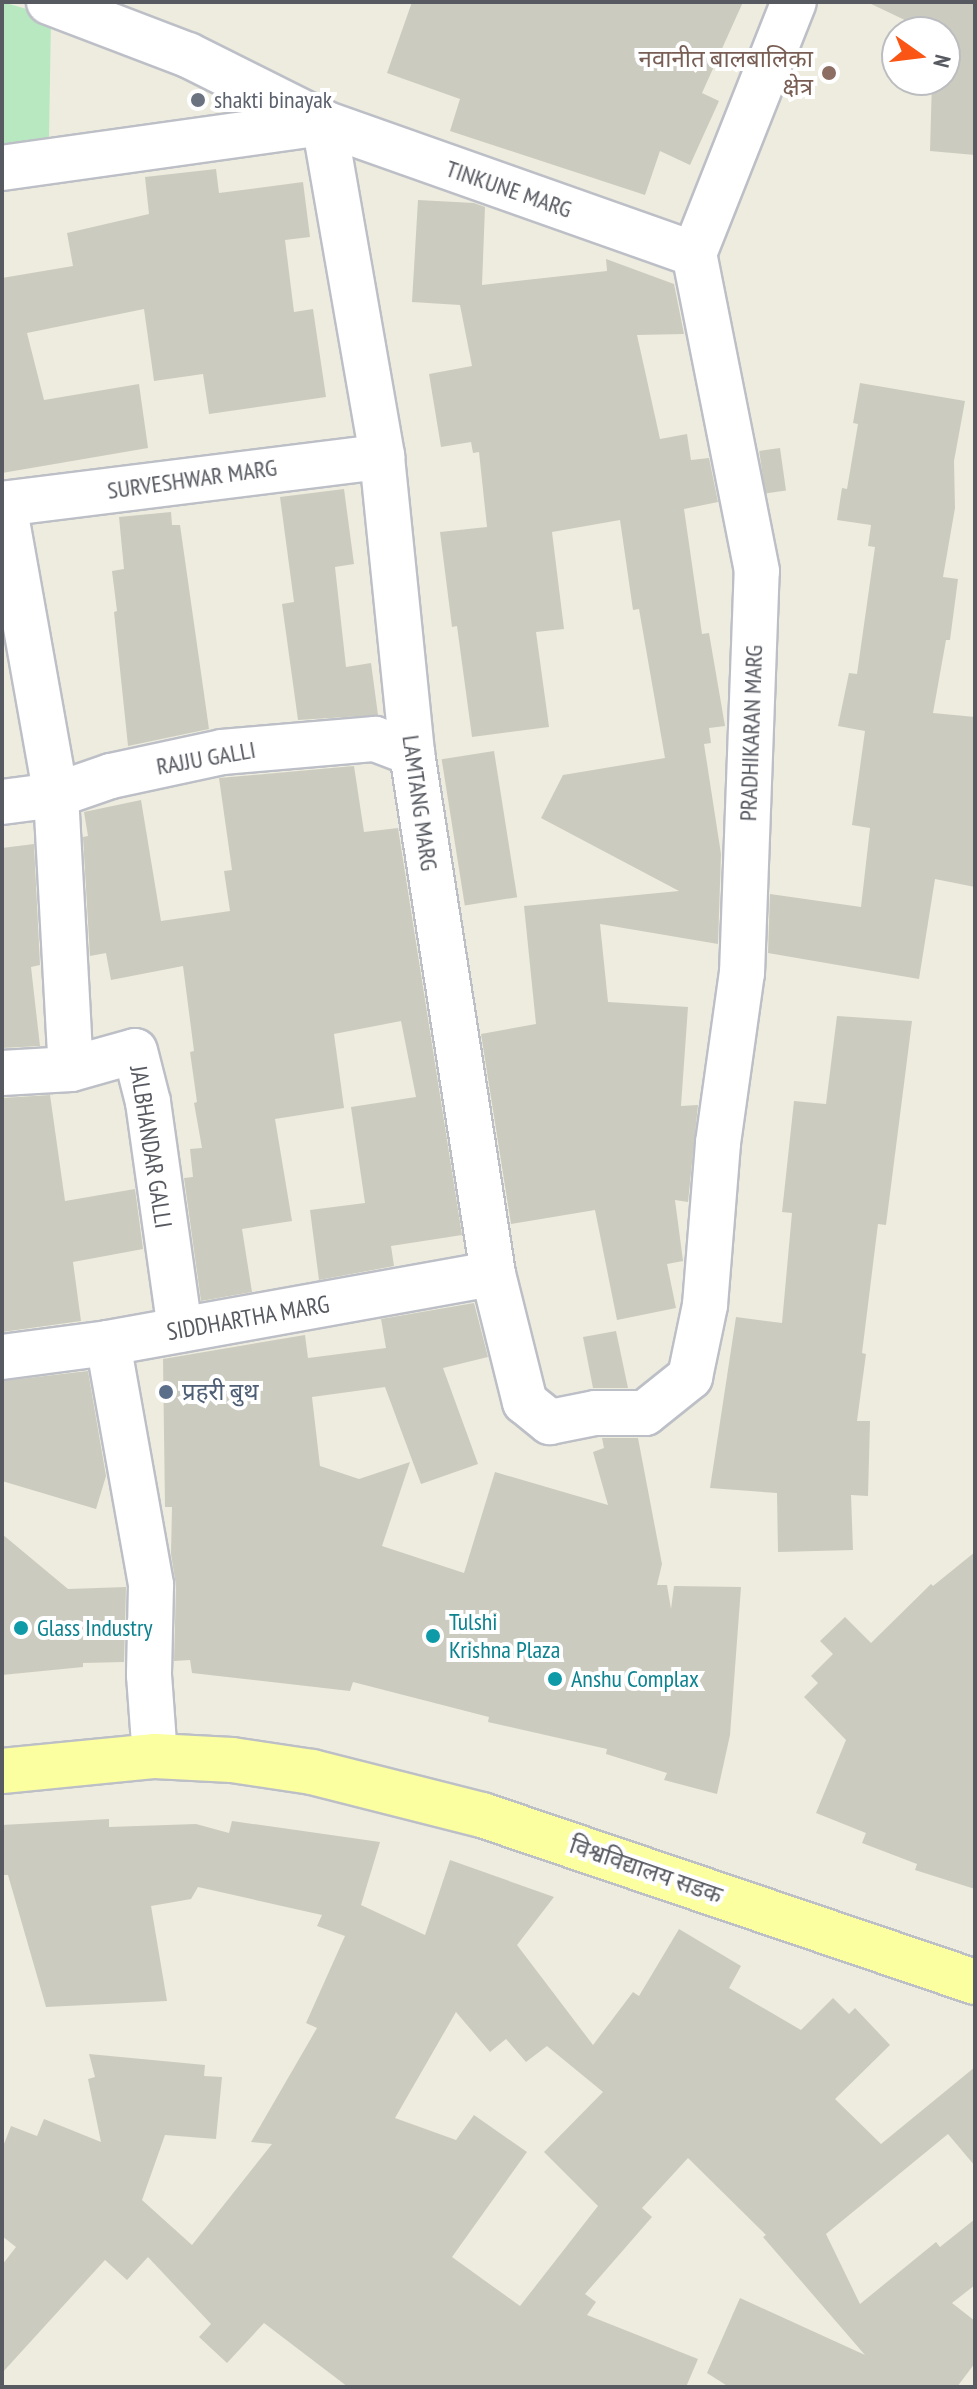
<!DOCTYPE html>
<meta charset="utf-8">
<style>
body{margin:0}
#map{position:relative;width:977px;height:2389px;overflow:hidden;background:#edecde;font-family:"PT Sans Narrow","Noto Sans Devanagari",sans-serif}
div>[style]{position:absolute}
.green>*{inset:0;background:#b7e8c0}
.building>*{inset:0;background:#cccbbf;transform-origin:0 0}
.roads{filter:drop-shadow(2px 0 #bdbfc7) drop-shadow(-2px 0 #bdbfc7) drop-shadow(0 2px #bdbfc7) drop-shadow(0 -2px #bdbfc7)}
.minor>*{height:44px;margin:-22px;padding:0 22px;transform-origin:22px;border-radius:22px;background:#fff}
.major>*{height:44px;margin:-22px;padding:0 22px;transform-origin:22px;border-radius:22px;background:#fbffa0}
.dots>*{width:22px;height:22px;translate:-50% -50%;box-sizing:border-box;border:4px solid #fff;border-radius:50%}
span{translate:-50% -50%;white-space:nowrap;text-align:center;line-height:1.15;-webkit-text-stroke:8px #fff;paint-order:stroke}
.education-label{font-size:24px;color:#785e54}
.right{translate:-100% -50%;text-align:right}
.worship-label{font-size:24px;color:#5b616d}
.left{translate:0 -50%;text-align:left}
.street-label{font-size:24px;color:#575a61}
.service-label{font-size:24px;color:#4e5e75}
.culture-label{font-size:24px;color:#0d838f}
.frame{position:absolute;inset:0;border:4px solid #575a61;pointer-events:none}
.north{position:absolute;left:881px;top:16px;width:80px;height:80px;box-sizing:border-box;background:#fff;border:2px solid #bcbdc0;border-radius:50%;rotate:104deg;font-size:22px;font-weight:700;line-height:32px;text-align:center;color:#575a61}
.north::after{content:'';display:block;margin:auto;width:28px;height:36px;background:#fb5515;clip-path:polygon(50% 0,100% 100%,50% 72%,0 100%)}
</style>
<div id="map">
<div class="green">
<i style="clip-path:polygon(2px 2px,51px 16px,49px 137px,2px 148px)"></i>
</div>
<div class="building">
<i style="clip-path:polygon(412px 2px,743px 2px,702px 93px,719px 101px,690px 165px,660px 151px,645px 195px,450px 131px,460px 99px,387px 73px)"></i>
<i style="clip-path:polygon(867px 2px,975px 2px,975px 155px,930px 151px,932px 80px,945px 80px,945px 32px,930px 32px)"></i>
<i style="clip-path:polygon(216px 169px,219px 193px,303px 182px,310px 237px,285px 240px,294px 312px,313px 309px,326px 397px,209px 414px,203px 374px,154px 381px,144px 309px,27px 333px,44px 400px,139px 384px,148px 448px,2px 473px,2px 278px,73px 266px,67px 233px,149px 214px,145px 177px)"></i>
<i style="clip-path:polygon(418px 200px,474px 203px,485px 207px,482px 285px,607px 271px,606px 259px,674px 284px,684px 334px,637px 335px,660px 439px,687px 434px,691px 460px,709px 458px,718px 502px,684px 509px,702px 634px,709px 633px,725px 726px,709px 728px,711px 743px,704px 744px,721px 854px,718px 944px,600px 924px,608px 1002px,688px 1007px,681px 1106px,698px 1105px,688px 1202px,675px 1200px,683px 1261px,667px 1264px,676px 1308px,617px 1320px,595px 1210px,511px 1224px,481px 1034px,536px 1024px,524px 906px,679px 891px,541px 818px,563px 775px,665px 758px,639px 609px,633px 610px,620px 520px,552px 532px,564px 629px,536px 632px,549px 727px,472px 737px,457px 626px,452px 627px,440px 532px,487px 527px,479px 452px,473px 453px,471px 442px,441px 447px,429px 374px,472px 366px,460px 305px,412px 302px)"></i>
<i style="clip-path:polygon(860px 383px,965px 401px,954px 461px,955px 508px,943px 577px,958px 579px,950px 640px,946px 640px,933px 713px,975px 717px,975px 887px,935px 879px,919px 979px,768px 953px,770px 894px,861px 907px,870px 828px,852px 825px,865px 731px,838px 726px,849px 673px,857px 674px,875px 547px,868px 546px,871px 525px,837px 520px,842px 488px,847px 489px,858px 424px,853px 423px)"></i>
<i style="left:780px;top:448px;width:43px;height:21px;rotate:82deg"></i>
<i style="clip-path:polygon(344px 489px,354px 564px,335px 567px,346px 667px,371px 663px,378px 715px,298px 720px,282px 604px,294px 602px,280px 497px)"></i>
<i style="clip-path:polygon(171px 512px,172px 525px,180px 525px,209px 729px,128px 746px,114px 612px,117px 611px,112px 571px,124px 569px,119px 517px)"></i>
<i style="left:494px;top:751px;width:148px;height:53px;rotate:81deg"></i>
<i style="clip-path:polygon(354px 766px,364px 832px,398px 828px,462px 1235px,391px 1246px,394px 1266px,319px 1280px,310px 1210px,365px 1203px,351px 1107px,416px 1097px,401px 1021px,334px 1034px,344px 1108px,275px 1119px,292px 1221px,242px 1229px,252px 1292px,201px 1301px,184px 1178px,193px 1177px,190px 1149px,202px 1148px,194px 1103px,197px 1102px,190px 1052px,194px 1051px,183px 966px,111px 980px,106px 953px,90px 956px,83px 837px,88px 836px,84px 812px,141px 800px,161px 921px,230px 911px,224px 871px,232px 870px,219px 778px)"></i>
<i style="clip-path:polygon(34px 844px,40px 965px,31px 967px,40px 1046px,2px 1048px,2px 848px)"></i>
<i style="clip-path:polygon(837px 1016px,912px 1021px,886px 1225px,878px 1224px,862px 1353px,866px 1354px,857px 1421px,870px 1421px,868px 1496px,851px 1495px,853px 1550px,778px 1552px,777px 1493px,710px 1488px,736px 1317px,782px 1323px,792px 1213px,782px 1212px,794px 1101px,826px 1104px)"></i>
<i style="clip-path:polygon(50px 1095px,65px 1201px,135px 1189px,143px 1249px,73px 1262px,81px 1321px,2px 1332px,2px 1098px)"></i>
<i style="clip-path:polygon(474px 1303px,488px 1357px,443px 1368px,478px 1464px,421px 1484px,385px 1387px,312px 1397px,320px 1466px,359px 1479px,410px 1462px,382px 1546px,464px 1573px,495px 1472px,608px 1505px,593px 1452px,604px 1448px,602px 1438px,638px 1438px,662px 1564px,657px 1585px,667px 1585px,671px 1609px,674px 1586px,741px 1587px,730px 1735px,717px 1794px,664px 1780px,667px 1773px,606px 1754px,607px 1749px,488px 1722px,489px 1717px,353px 1682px,350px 1691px,192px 1673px,190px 1660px,174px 1661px,176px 1586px,171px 1554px,172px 1507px,165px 1507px,163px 1359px,305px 1335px,308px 1358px,386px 1348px,381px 1319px)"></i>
<i style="clip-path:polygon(616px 1331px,628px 1388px,593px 1388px,583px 1337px)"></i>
<i style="clip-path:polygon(88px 1371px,106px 1476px,96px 1509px,2px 1481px,2px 1381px)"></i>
<i style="clip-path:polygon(2px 1534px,68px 1589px,126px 1587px,124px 1662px,83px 1663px,83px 1667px,2px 1675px)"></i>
<i style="clip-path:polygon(975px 1552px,975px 1889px,915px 1870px,917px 1864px,862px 1843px,866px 1833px,816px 1813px,846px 1740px,804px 1697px,818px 1683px,811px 1676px,833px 1654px,820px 1641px,845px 1617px,871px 1643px,931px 1584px,933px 1586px)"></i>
<i style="clip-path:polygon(evenodd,109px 1819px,109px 1827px,196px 1824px,229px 1833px,232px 1821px,380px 1842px,361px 1905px,425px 1935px,450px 1860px,554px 1897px,517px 1945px,593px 2045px,633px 1992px,639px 1996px,679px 1929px,741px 1966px,729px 1988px,801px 2030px,833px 1998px,849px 2014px,855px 2008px,890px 2045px,835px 2099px,881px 2144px,975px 2067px,975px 2166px,948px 2134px,826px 2234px,860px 2304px,936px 2242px,940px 2247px,975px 2219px,975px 2285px,952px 2303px,975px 2321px,975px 2363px,957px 2387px,729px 2387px,707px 2373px,740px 2298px,865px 2355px,763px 2237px,766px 2235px,688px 2158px,642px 2208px,652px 2217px,585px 2294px,596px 2302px,587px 2315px,698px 2359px,686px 2387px,348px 2387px,264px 2323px,227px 2363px,199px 2337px,211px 2324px,148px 2257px,127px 2280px,105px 2260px,2px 2373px,2px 2265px,16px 2247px,2px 2236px,2px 2149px,11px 2126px,37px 2136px,44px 2119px,101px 2142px,88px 2079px,95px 2077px,89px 2054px,205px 2065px,204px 2076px,222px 2077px,216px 2139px,165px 2135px,142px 2200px,192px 2245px,272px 2144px,251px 2142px,317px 2028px,306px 2023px,345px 1936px,317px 1926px,322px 1915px,198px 1887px,191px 1899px,151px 1906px,167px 2001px,46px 2007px,8px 1875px,2px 1875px,2px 1825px,109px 1819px,456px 2012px,490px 2052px,506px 2039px,526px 2062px,547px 2046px,603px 2092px,544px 2152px,598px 2206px,520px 2306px,452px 2257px,527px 2152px,474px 2115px,456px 2140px,395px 2118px,456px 2012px)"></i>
</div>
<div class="roads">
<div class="minor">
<i style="left:49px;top:2px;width:149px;rotate:20.9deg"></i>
<i style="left:188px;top:55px;width:152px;rotate:26.6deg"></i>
<i style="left:324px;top:123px;width:393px;rotate:19.5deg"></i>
<i style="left:2px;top:168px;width:325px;rotate:-8deg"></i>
<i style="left:324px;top:123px;width:339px;rotate:80.1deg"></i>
<i style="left:382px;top:457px;width:298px;rotate:84.2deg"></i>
<i style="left:412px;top:753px;width:527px;rotate:81.16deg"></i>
<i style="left:493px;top:1274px;width:132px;rotate:76deg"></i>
<i style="left:525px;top:1402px;width:32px;rotate:39deg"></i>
<i style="left:550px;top:1422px;width:46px;rotate:-11.3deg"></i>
<i style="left:595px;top:1413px;width:50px"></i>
<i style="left:645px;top:1413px;width:58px;rotate:-38.7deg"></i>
<i style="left:690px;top:1377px;width:74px;rotate:-78.2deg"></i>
<i style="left:705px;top:1305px;width:163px;rotate:-85.4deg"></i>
<i style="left:718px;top:1143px;width:172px;rotate:-82deg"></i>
<i style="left:742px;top:973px;width:402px;rotate:-87.9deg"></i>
<i style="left:757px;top:571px;width:323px;rotate:-101.2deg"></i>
<i style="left:694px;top:254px;width:271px;rotate:-68.4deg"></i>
<i style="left:2px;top:504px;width:383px;rotate:-7.1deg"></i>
<i style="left:4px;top:504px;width:296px;rotate:79.9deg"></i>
<i style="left:56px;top:795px;width:274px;rotate:86.9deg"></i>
<i style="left:2px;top:802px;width:54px;rotate:-7.4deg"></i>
<i style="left:56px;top:795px;width:58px;rotate:-19.1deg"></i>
<i style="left:111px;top:776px;width:114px;rotate:-12.2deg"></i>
<i style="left:222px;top:752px;width:154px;rotate:-4.9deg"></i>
<i style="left:375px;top:739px;width:40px;rotate:21deg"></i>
<i style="left:2px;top:1073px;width:69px;rotate:-3.3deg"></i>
<i style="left:71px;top:1069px;width:66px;rotate:-15.7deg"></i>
<i style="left:135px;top:1051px;width:53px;rotate:75.7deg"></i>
<i style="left:148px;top:1102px;width:230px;rotate:82deg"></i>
<i style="left:108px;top:1343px;width:246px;rotate:79.9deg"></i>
<i style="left:151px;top:1585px;width:90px;rotate:91.3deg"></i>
<i style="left:149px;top:1675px;width:81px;rotate:85.8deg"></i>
<i style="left:2px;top:1357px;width:107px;rotate:-7.5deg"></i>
<i style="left:108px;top:1343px;width:391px;rotate:-10.2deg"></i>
</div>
<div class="major">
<i style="left:2px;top:1771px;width:154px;rotate:-5.6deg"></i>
<i style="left:155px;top:1756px;width:77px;rotate:3deg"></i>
<i style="left:232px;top:1760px;width:81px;rotate:8.5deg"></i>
<i style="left:312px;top:1772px;width:175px;rotate:14.2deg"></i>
<i style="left:482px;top:1815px;width:521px;rotate:18.71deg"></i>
</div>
</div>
<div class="dots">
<i style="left:829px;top:73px;background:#8d6e63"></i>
<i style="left:198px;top:100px;background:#6b7280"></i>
<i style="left:166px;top:1392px;background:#5c6f8a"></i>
<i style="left:21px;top:1628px;background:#0f9aa8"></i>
<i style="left:433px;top:1636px;background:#0f9aa8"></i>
<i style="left:555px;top:1679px;background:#0f9aa8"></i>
</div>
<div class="education-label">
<span class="right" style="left:813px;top:73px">नवानीत बालबालिका<br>क्षेत्र</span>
</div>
<div class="worship-label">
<span class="left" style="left:214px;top:100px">shakti binayak</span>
</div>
<div class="street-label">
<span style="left:509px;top:189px;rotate:19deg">TINKUNE MARG</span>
<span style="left:192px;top:479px;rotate:-8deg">SURVESHWAR MARG</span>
<span style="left:751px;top:733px;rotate:-88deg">PRADHIKARAN MARG</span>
<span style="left:206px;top:758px;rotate:-10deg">RAJJU GALLI</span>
<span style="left:420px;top:803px;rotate:82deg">LAMTANG MARG</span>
<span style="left:151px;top:1147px;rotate:81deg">JALBHANDAR GALLI</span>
<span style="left:248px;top:1318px;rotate:-10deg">SIDDHARTHA MARG</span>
<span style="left:646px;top:1870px;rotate:19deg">विश्वविद्यालय सडक</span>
</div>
<div class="service-label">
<span class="left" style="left:182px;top:1392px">प्रहरी बुथ</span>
</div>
<div class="culture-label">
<span class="left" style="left:449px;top:1636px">Tulshi<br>Krishna Plaza</span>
<span class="left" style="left:37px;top:1628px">Glass Industry</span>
<span class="left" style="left:571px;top:1679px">Anshu Complax</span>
</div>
<div class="frame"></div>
<div class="north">N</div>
</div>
